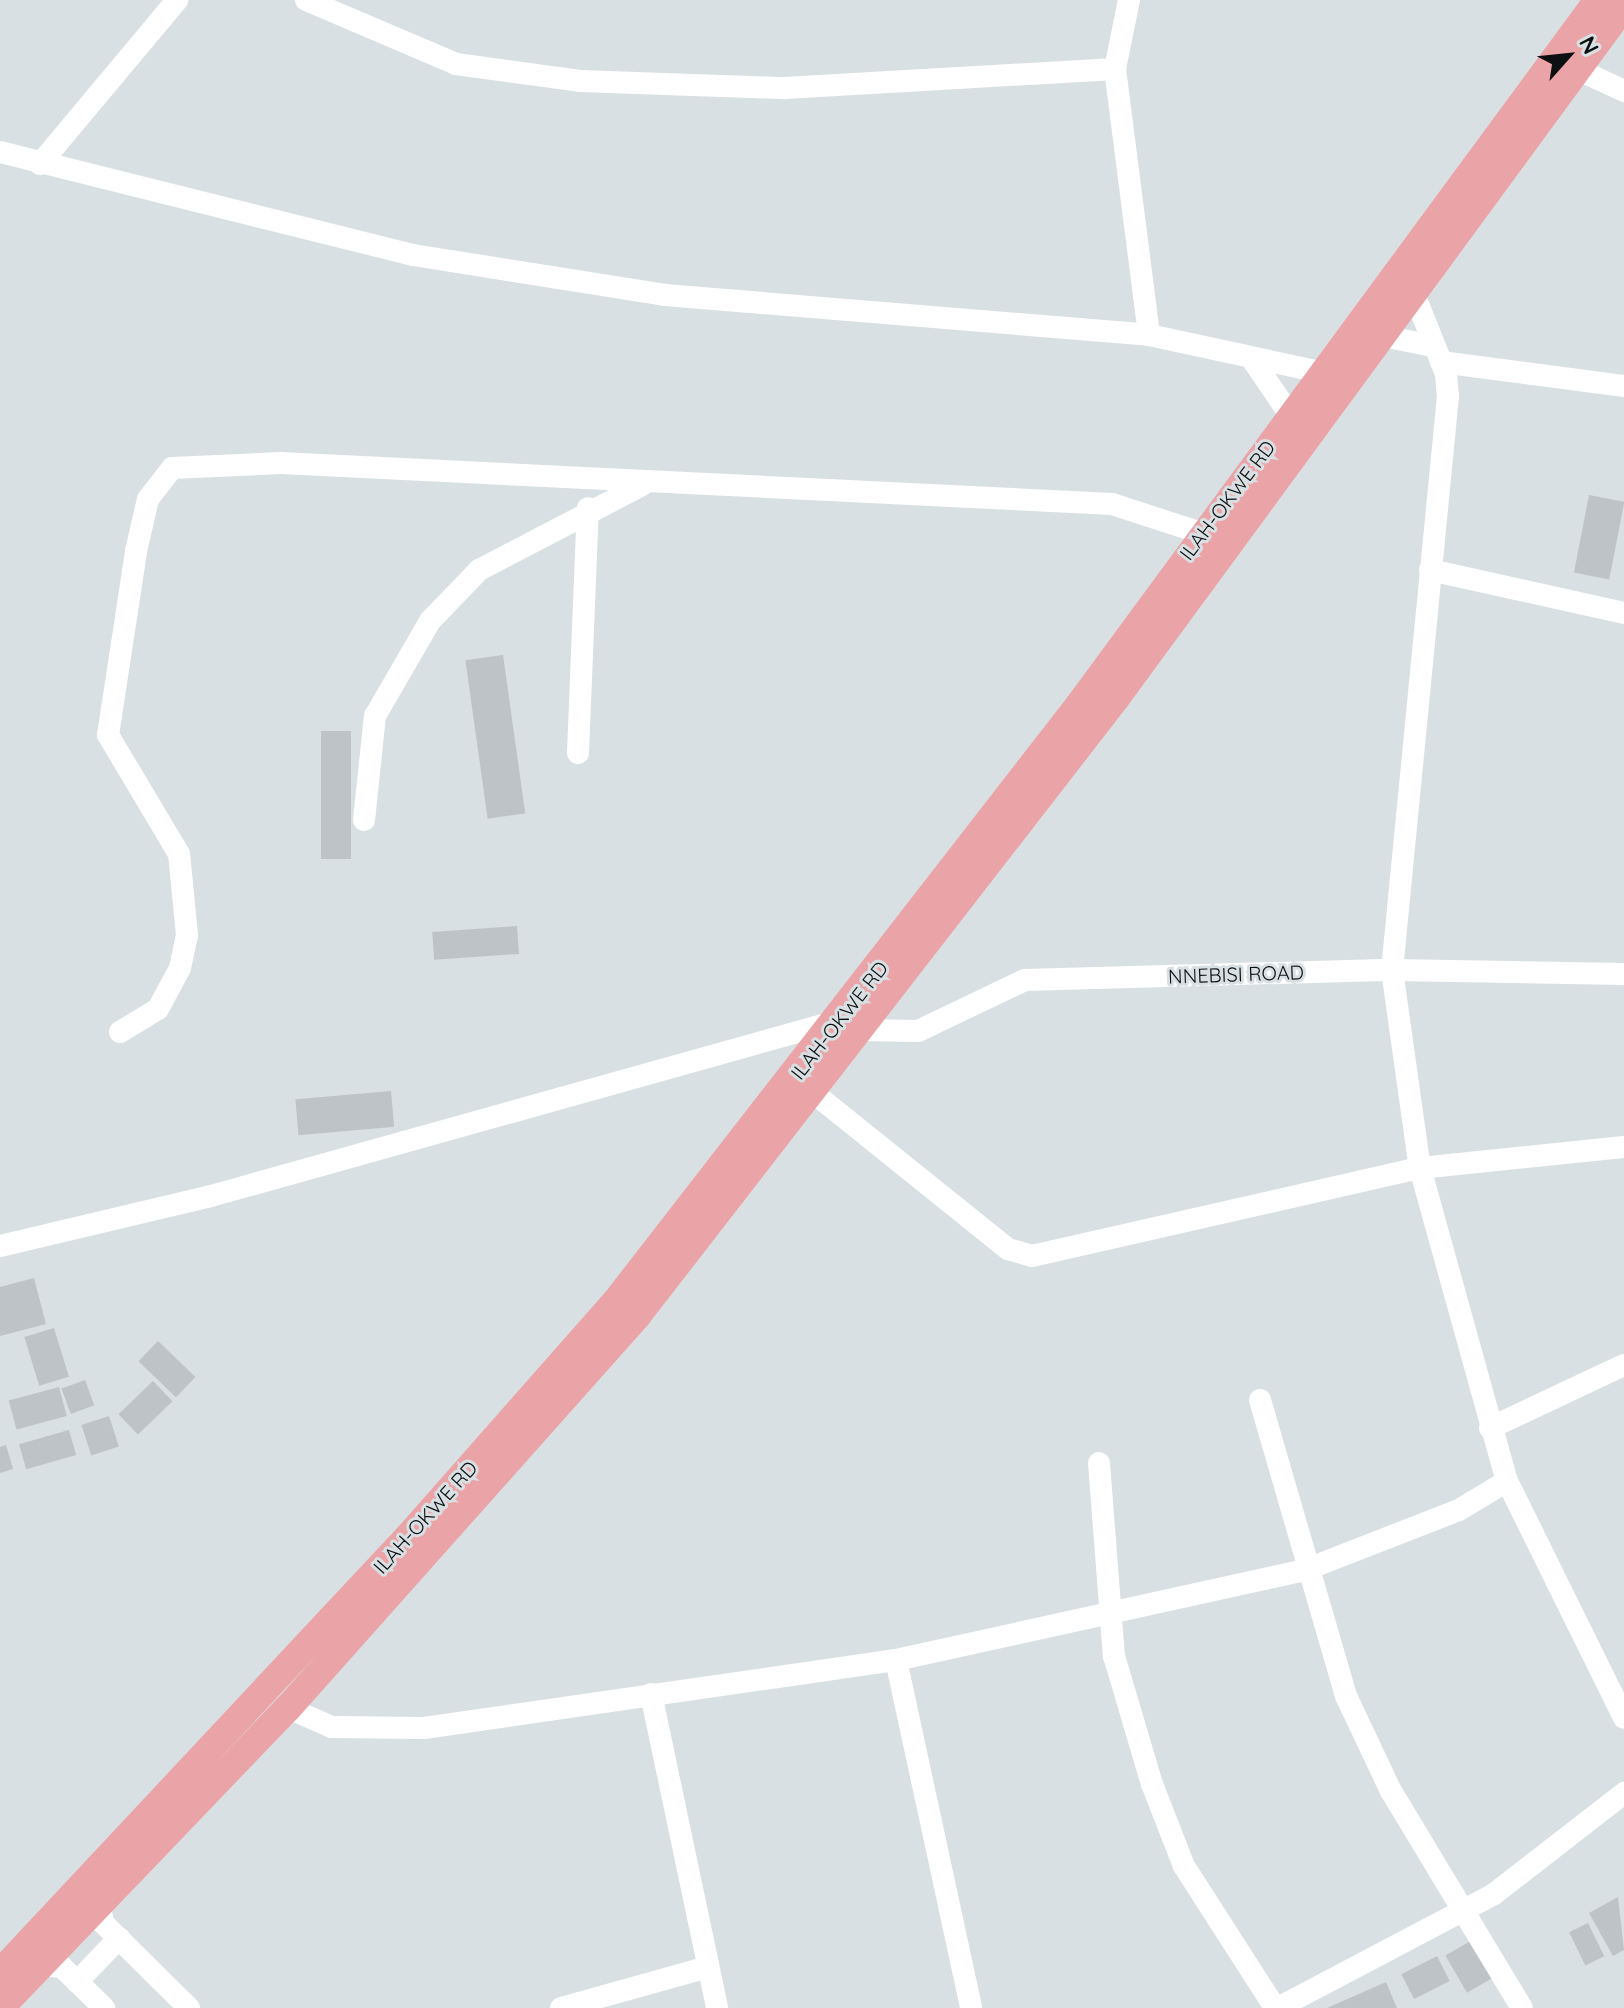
<!DOCTYPE html>
<style>
body{margin:0}
#map{position:relative;width:1624px;height:2008px;overflow:hidden;background:#d9e0e3;font-family:Quicksand,sans-serif}
div>[style]{position:absolute}
.building>*{inset:0;background:#bdc3c6;transform-origin:0 0}
.minor>*{height:22px;margin:-11px;padding:0 11px;transform-origin:11px;border-radius:11px;background:#fff}
.major>*{height:28px;margin:-14px;padding:0 14px;transform-origin:14px;border-radius:14px;background:#eaa3a6}
span{translate:-50% -50%;white-space:nowrap;text-align:center;line-height:1.15;-webkit-text-stroke:6px #d9e0e3;paint-order:stroke}
.street-label{font-size:20px;color:#0d1011}
.north{position:absolute;left:1528px;top:16px;width:80px;height:80px;-webkit-text-stroke:6px #d9e0e3;paint-order:stroke;rotate:63deg;font-size:22px;font-weight:700;line-height:32px;text-align:center;color:#0d1011}
.north::after{content:'';display:block;margin:auto;width:28px;height:36px;background:#0d1011;clip-path:polygon(50% 0,100% 100%,50% 72%,0 100%)}
</style>
<div id="map">
<div class="building">
<i style="left:1589px;top:495px;width:36px;height:79px;rotate:11deg"></i>
<i style="left:503px;top:655px;width:160px;height:38px;rotate:82deg"></i>
<i style="left:321px;top:731px;width:30px;height:128px"></i>
<i style="left:517px;top:926px;width:28px;height:85px;rotate:86deg"></i>
<i style="left:391px;top:1091px;width:36px;height:96px;rotate:85deg"></i>
<i style="clip-path:polygon(34px 1278px,46px 1324px,0 1336px,0 1287px)"></i>
<i style="left:54px;top:1328px;width:51px;height:31px;rotate:73deg"></i>
<i style="left:158px;top:1341px;width:52px;height:28px;rotate:44deg"></i>
<i style="left:85px;top:1380px;width:27px;height:25px;rotate:70deg"></i>
<i style="left:153px;top:1381px;width:28px;height:48px;rotate:46deg"></i>
<i style="left:59px;top:1387px;width:30px;height:52px;rotate:75deg"></i>
<i style="left:109px;top:1416px;width:32px;height:29px;rotate:72deg"></i>
<i style="left:69px;top:1430px;width:26px;height:52px;rotate:74deg"></i>
<i style="clip-path:polygon(6px 1445px,13px 1469px,0 1473px,0 1447px)"></i>
<i style="clip-path:polygon(1618px 1897px,1624px 1950px,1613px 1956px,1589px 1913px)"></i>
<i style="left:1588px;top:1923px;width:37px;height:21px;rotate:64deg"></i>
<i style="left:1474px;top:1939px;width:43px;height:33px;rotate:60deg"></i>
<i style="left:1437px;top:1956px;width:28px;height:40px;rotate:63deg"></i>
<i style="clip-path:polygon(1386px 1982px,1397px 2008px,1327px 2008px)"></i>
</div>
<div class="minor">
<i style="left:306px;top:0;width:163px;rotate:23.1deg"></i>
<i style="left:456px;top:64px;width:125px;rotate:7.8deg"></i>
<i style="left:580px;top:81px;width:205px;rotate:2deg"></i>
<i style="left:785px;top:88px;width:331px;rotate:-3.3deg"></i>
<i style="left:1129px;top:0;width:70px;rotate:101.5deg"></i>
<i style="left:1115px;top:69px;width:268px;rotate:82.7deg"></i>
<i style="left:1579px;top:70px;width:50px;rotate:25deg"></i>
<i style="left:0;top:152px;width:426px;rotate:14deg"></i>
<i style="left:413px;top:255px;width:255px;rotate:9deg"></i>
<i style="left:665px;top:295px;width:486px;rotate:4.7deg"></i>
<i style="left:1149px;top:335px;width:180px;rotate:12.2deg"></i>
<i style="left:40px;top:164px;width:214px;rotate:-50.1deg"></i>
<i style="left:1403px;top:286px;width:14px;rotate:36deg"></i>
<i style="left:1414px;top:294px;width:86px;rotate:68.2deg"></i>
<i style="left:1446px;top:374px;width:22px;rotate:85deg"></i>
<i style="left:1448px;top:396px;width:577px;rotate:95.57deg"></i>
<i style="left:1392px;top:970px;width:200px;rotate:82deg"></i>
<i style="left:1420px;top:1168px;width:325px;rotate:74.5deg"></i>
<i style="left:1507px;top:1481px;width:264px;rotate:63.7deg"></i>
<i style="left:1368px;top:333px;width:66px;rotate:11.3deg"></i>
<i style="left:1252px;top:359px;width:68px;rotate:55.8deg"></i>
<i style="left:1441px;top:362px;width:185px;rotate:7.5deg"></i>
<i style="left:1430px;top:570px;width:199px;rotate:12.5deg"></i>
<i style="left:578px;top:753px;width:245px;rotate:-87.7deg"></i>
<i style="left:364px;top:820px;width:105px;rotate:-84deg"></i>
<i style="left:375px;top:716px;width:110px;rotate:-59.9deg"></i>
<i style="left:430px;top:621px;width:71px;rotate:-46.1deg"></i>
<i style="left:479px;top:570px;width:184px;rotate:-27.5deg"></i>
<i style="left:861px;top:1030px;width:57px;rotate:1deg"></i>
<i style="left:918px;top:1031px;width:119px;rotate:-25.5deg"></i>
<i style="left:1025px;top:980px;width:367px;rotate:-1.6deg"></i>
<i style="left:1392px;top:970px;width:232px;rotate:1deg"></i>
<i style="left:120px;top:1032px;width:44px;rotate:-31.2deg"></i>
<i style="left:158px;top:1009px;width:47px;rotate:-61.8deg"></i>
<i style="left:180px;top:968px;width:34px;rotate:-78deg"></i>
<i style="left:187px;top:935px;width:81px;rotate:-95.6deg"></i>
<i style="left:179px;top:854px;width:139px;rotate:-120.8deg"></i>
<i style="left:108px;top:735px;width:186px;rotate:-81.3deg"></i>
<i style="left:136px;top:551px;width:53px;rotate:-77deg"></i>
<i style="left:148px;top:499px;width:39px;rotate:-52deg"></i>
<i style="left:172px;top:468px;width:109px;rotate:-2.6deg"></i>
<i style="left:281px;top:463px;width:832px;rotate:2.82deg"></i>
<i style="left:1112px;top:504px;width:94px;rotate:18deg"></i>
<i style="left:815px;top:1094px;width:248px;rotate:38.8deg"></i>
<i style="left:1008px;top:1249px;width:25px;rotate:16deg"></i>
<i style="left:1032px;top:1256px;width:398px;rotate:-12.8deg"></i>
<i style="left:1420px;top:1168px;width:205px;rotate:-5.9deg"></i>
<i style="left:0;top:1246px;width:217px;rotate:-13.3deg"></i>
<i style="left:211px;top:1196px;width:650px;rotate:-15.62deg"></i>
<i style="left:1260px;top:1400px;width:308px;rotate:73.8deg"></i>
<i style="left:1346px;top:1696px;width:105px;rotate:64.7deg"></i>
<i style="left:1391px;top:1791px;width:253px;rotate:58.9deg"></i>
<i style="left:1490px;top:1428px;width:148px;rotate:-25.2deg"></i>
<i style="left:1099px;top:1463px;width:194px;rotate:85.6deg"></i>
<i style="left:1114px;top:1656px;width:134px;rotate:73.5deg"></i>
<i style="left:1152px;top:1784px;width:88px;rotate:68.7deg"></i>
<i style="left:1184px;top:1866px;width:169px;rotate:57.3deg"></i>
<i style="left:896px;top:1660px;width:356px;rotate:77.8deg"></i>
<i style="left:651px;top:1694px;width:321px;rotate:78.1deg"></i>
<i style="left:288px;top:1708px;width:48px;rotate:23.4deg"></i>
<i style="left:332px;top:1727px;width:92px;rotate:0.6deg"></i>
<i style="left:424px;top:1728px;width:477px;rotate:-8.2deg"></i>
<i style="left:896px;top:1660px;width:419px;rotate:-12.4deg"></i>
<i style="left:1305px;top:1570px;width:165px;rotate:-21.3deg"></i>
<i style="left:1459px;top:1510px;width:56px;rotate:-31.1deg"></i>
<i style="left:100px;top:1905px;width:18px;rotate:81deg"></i>
<i style="left:103px;top:1923px;width:121px;rotate:44.7deg"></i>
<i style="left:43px;top:1965px;width:19px;rotate:6deg"></i>
<i style="left:62px;top:1967px;width:59px;rotate:44.3deg"></i>
<i style="left:77px;top:1982px;width:61px;rotate:-46.3deg"></i>
<i style="left:561px;top:2008px;width:153px;rotate:-15.6deg"></i>
<i style="left:1278px;top:2008px;width:244px;rotate:-27.8deg"></i>
<i style="left:1494px;top:1894px;width:165px;rotate:-37.8deg"></i>
</div>
<div class="major">
<i style="left:0;top:1973px;width:599px;rotate:-46.9deg"></i>
<i style="left:409px;top:1536px;width:315px;rotate:-48.6deg"></i>
<i style="left:617px;top:1300px;width:753px;rotate:-52.17deg"></i>
<i style="left:1079px;top:705px;width:875px;rotate:-53.64deg"></i>
<i style="left:0;top:2008px;width:416px;rotate:-46.2deg"></i>
<i style="left:288px;top:1708px;width:525px;rotate:-48.32deg"></i>
<i style="left:637px;top:1316px;width:782px;rotate:-52.22deg"></i>
<i style="left:1116px;top:698px;width:858px;rotate:-53.72deg"></i>
</div>
<div class="street-label">
<span style="left:1227px;top:500px;rotate:-53deg">ILAH-OKWE RD</span>
<span style="left:1236px;top:974px;rotate:-2deg">NNEBISI ROAD</span>
<span style="left:839px;top:1020px;rotate:-52deg">ILAH-OKWE RD</span>
<span style="left:425px;top:1517px;rotate:-48deg">ILAH-OKWE RD</span>
</div>
<div class="north">N</div>
</div>
